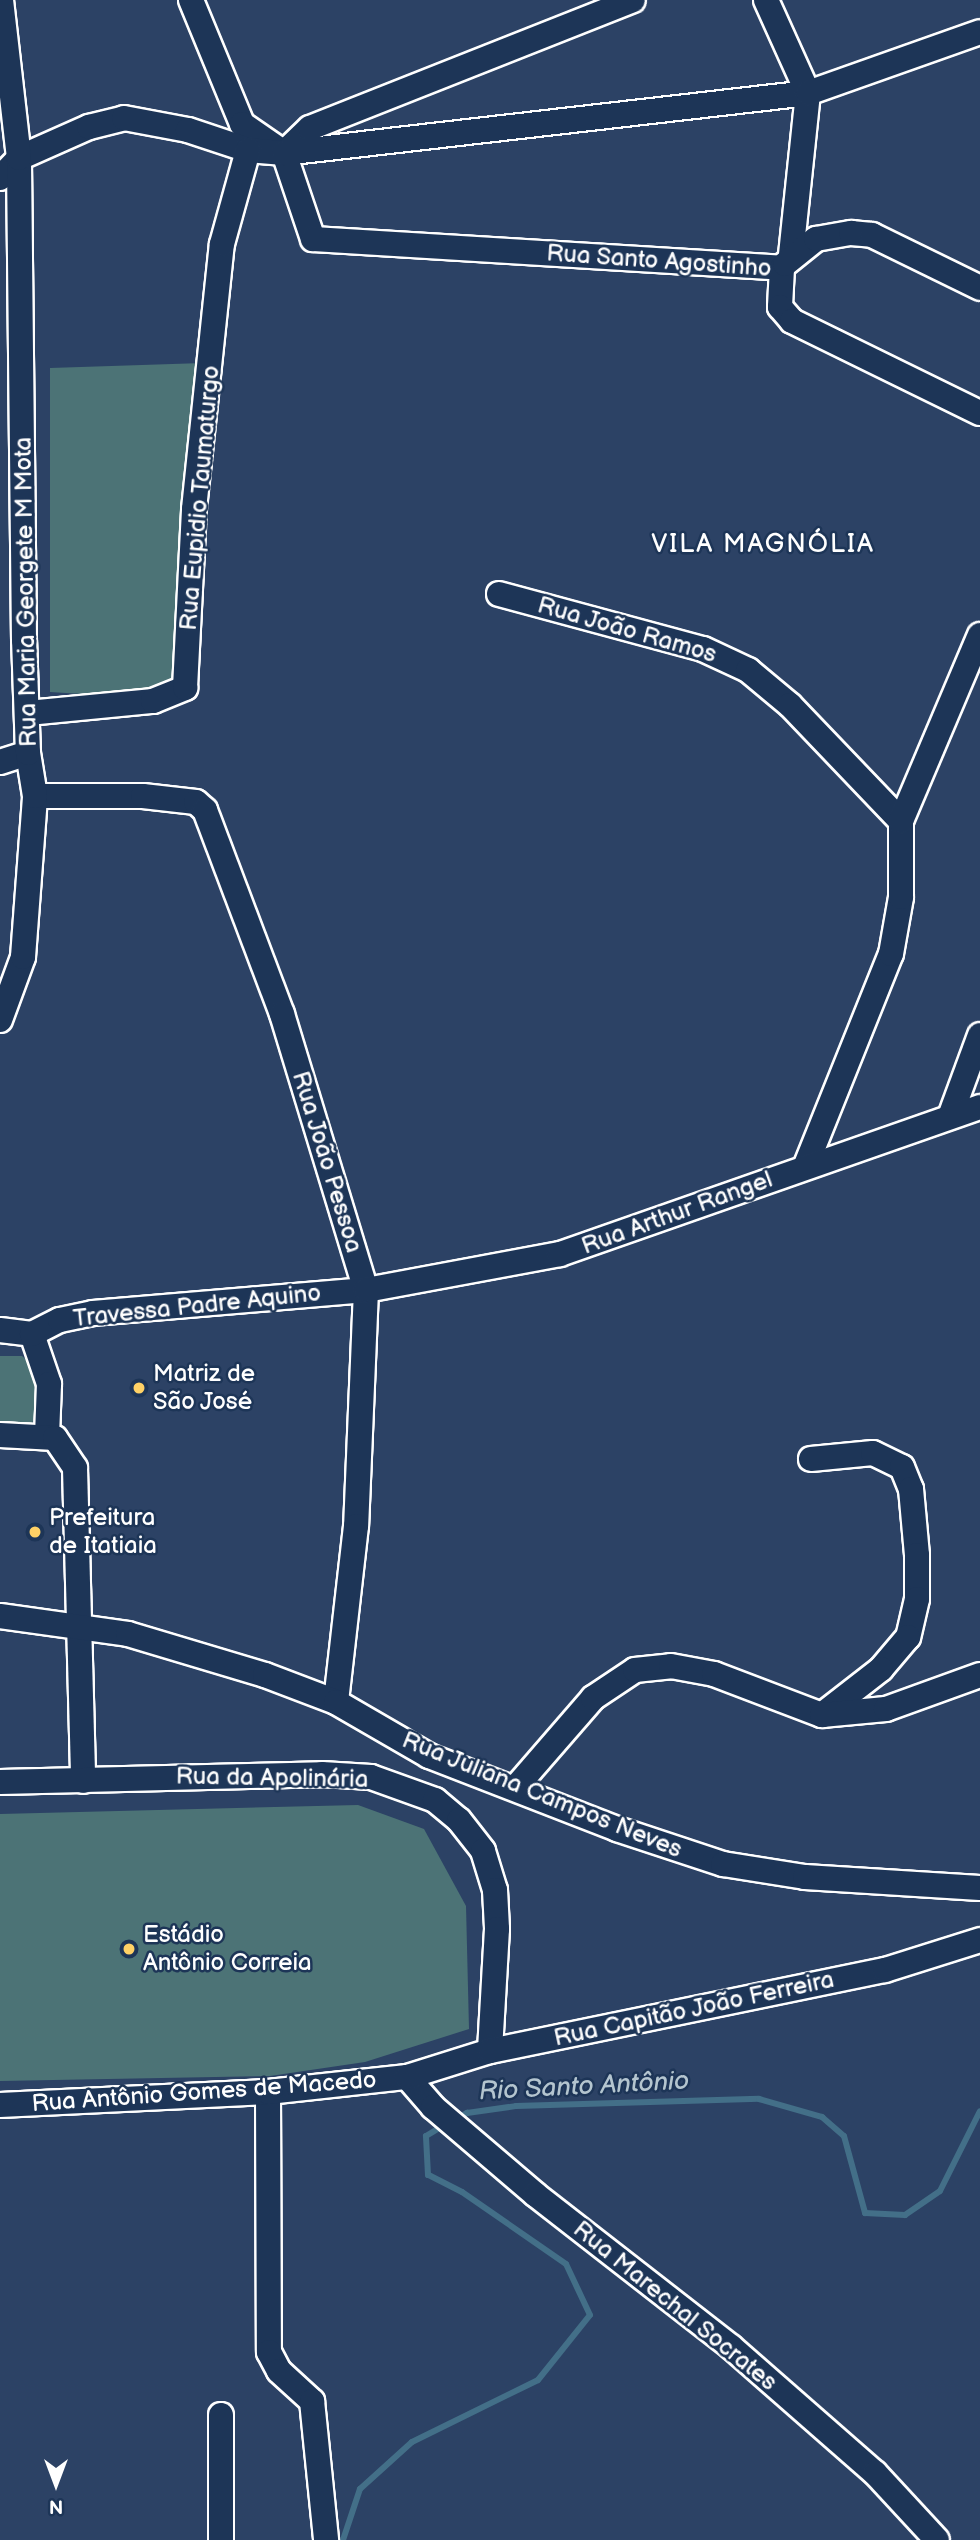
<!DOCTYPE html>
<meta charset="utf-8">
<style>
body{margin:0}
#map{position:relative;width:980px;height:2540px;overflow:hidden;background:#2c4265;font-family:"Balsamiq Sans",sans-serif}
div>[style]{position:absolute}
.green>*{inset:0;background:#4c7376}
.stream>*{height:6px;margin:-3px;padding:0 3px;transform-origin:3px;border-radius:3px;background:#436f88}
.roads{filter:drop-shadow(2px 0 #fff) drop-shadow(-2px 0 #fff) drop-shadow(0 2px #fff) drop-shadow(0 -2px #fff)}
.street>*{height:24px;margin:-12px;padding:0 12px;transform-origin:12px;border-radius:12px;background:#1d3557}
.dots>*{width:19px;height:19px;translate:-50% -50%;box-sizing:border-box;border:4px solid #1d3557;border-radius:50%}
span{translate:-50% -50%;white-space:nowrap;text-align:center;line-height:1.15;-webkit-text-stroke:5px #1d3557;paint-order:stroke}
.street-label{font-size:24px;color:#fff}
.poi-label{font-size:24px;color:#fff}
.left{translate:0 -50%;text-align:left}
.neighbourhood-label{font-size:26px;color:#fff;letter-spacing:2px}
.water-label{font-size:26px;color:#b4c5cf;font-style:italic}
.north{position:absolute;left:21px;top:2449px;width:70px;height:70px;-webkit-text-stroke:5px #1d3557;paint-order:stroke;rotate:180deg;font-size:19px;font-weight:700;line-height:28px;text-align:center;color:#fff}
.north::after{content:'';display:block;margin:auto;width:24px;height:32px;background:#fff;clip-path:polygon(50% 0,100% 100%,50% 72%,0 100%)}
</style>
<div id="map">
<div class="green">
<i style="clip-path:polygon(203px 363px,177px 700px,50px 692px,50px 368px)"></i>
<i style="clip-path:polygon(0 1356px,22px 1356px,39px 1371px,43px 1412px,26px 1428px,0 1428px)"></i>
<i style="clip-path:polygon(358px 1805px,424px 1829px,466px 1906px,469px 2029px,365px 2062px,270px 2076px,0 2081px,0 1814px)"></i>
</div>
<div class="stream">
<i style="left:456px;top:2119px;width:13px;rotate:-29deg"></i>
<i style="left:467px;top:2113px;width:49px;rotate:-8.1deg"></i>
<i style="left:516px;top:2106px;width:243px;rotate:-1.7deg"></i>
<i style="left:759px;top:2099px;width:66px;rotate:15.9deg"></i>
<i style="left:822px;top:2117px;width:29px;rotate:41deg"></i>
<i style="left:844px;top:2136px;width:80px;rotate:74.7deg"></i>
<i style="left:865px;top:2213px;width:40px;rotate:2.9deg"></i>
<i style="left:905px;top:2215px;width:42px;rotate:-34.4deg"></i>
<i style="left:940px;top:2191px;width:89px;rotate:-63.4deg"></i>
<i style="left:343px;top:2540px;width:54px;rotate:-71.6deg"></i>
<i style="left:360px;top:2489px;width:70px;rotate:-42.1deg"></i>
<i style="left:412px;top:2442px;width:140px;rotate:-26.2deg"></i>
<i style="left:538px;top:2380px;width:83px;rotate:-51.3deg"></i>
<i style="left:590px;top:2315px;width:56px;rotate:-115.2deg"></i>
<i style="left:566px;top:2264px;width:126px;rotate:-145.3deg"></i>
<i style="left:462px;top:2192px;width:38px;rotate:-153deg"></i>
<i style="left:428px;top:2175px;width:39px;rotate:-93deg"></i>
<i style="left:426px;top:2136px;width:23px;rotate:-31deg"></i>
</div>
<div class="roads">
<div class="street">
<i style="left:191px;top:0;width:134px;rotate:67.6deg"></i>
<i style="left:242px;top:124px;width:51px;rotate:34.6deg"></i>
<i style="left:284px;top:153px;width:91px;rotate:71.4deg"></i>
<i style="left:313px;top:239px;width:470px;rotate:3.5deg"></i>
<i style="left:782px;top:268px;width:39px;rotate:93deg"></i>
<i style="left:780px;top:307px;width:18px;rotate:49deg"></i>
<i style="left:792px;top:321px;width:209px;rotate:26.1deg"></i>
<i style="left:766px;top:0;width:102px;rotate:65.7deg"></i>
<i style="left:808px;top:93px;width:164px;rotate:96deg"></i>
<i style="left:284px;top:153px;width:36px;rotate:-44deg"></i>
<i style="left:310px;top:128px;width:347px;rotate:-21.6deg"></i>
<i style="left:0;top:178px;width:28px;rotate:-46deg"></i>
<i style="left:19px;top:158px;width:77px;rotate:-23.9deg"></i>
<i style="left:89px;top:127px;width:36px;rotate:-14deg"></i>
<i style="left:124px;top:118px;width:65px;rotate:10.6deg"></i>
<i style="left:188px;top:130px;width:63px;rotate:18.4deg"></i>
<i style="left:248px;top:150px;width:36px;rotate:5deg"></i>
<i style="left:284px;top:153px;width:527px;rotate:-6.53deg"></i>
<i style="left:808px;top:93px;width:182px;rotate:-19.5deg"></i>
<i style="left:785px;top:264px;width:40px;rotate:-39deg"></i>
<i style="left:816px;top:239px;width:36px;rotate:-10deg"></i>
<i style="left:851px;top:233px;width:21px;rotate:5deg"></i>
<i style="left:872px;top:235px;width:120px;rotate:26.1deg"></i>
<i style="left:499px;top:594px;width:211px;rotate:15.1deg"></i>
<i style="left:703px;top:649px;width:50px;rotate:25deg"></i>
<i style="left:748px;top:670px;width:55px;rotate:39.8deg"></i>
<i style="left:790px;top:705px;width:161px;rotate:46.3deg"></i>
<i style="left:28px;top:713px;width:126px;rotate:-5.5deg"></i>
<i style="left:153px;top:701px;width:35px;rotate:-22deg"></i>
<i style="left:185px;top:688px;width:179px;rotate:-87.1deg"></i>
<i style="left:194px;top:509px;width:266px;rotate:-84deg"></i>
<i style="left:222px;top:244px;width:98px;rotate:-74.5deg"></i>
<i style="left:0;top:762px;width:29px;rotate:-18deg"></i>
<i style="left:35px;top:796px;width:108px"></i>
<i style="left:143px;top:796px;width:53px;rotate:6.5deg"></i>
<i style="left:196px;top:802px;width:12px;rotate:42deg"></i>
<i style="left:205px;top:810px;width:218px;rotate:69.3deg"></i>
<i style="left:282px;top:1014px;width:288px;rotate:73.1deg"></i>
<i style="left:366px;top:1290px;width:236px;rotate:92.4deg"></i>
<i style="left:356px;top:1526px;width:177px;rotate:96.5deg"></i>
<i style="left:0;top:1020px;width:67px;rotate:-69.9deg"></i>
<i style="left:23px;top:957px;width:161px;rotate:-85.7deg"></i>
<i style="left:35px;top:796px;width:44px;rotate:-99.2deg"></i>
<i style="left:28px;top:753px;width:113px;rotate:-92deg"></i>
<i style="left:24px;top:640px;width:482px;rotate:-90.6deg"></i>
<i style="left:19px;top:158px;width:159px;rotate:-96.5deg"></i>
<i style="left:951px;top:1114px;width:84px;rotate:-69.8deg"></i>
<i style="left:806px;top:1165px;width:227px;rotate:-68.1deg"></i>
<i style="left:891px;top:954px;width:58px;rotate:-80deg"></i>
<i style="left:901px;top:897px;width:76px;rotate:-90deg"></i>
<i style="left:901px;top:821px;width:202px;rotate:-67deg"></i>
<i style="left:0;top:1330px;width:32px;rotate:7deg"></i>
<i style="left:32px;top:1334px;width:53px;rotate:71.2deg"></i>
<i style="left:49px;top:1384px;width:53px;rotate:92.2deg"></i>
<i style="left:32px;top:1334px;width:31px;rotate:-27deg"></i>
<i style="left:60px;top:1320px;width:34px;rotate:-12deg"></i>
<i style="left:93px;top:1313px;width:274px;rotate:-4.8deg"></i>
<i style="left:366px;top:1290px;width:197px;rotate:-10.5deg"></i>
<i style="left:560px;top:1254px;width:445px;rotate:-19.3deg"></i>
<i style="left:0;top:1435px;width:55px;rotate:3.1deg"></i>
<i style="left:55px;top:1438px;width:36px;rotate:56deg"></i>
<i style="left:75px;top:1468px;width:313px;rotate:88.5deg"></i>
<i style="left:811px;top:1459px;width:62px;rotate:-5.5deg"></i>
<i style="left:873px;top:1453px;width:32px;rotate:26deg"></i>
<i style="left:902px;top:1467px;width:24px;rotate:68deg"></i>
<i style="left:911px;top:1489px;width:66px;rotate:84.8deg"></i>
<i style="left:917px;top:1555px;width:44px;rotate:90deg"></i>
<i style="left:917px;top:1599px;width:39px;rotate:103deg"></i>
<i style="left:908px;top:1637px;width:42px;rotate:130.2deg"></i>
<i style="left:881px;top:1669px;width:75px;rotate:142.1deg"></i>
<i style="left:0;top:1616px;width:129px;rotate:8deg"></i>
<i style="left:128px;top:1634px;width:143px;rotate:16.7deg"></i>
<i style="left:265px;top:1675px;width:76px;rotate:20.8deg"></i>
<i style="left:336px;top:1702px;width:108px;rotate:30.1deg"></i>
<i style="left:429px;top:1756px;width:202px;rotate:21.2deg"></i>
<i style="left:617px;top:1829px;width:112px;rotate:18.3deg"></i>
<i style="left:723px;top:1864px;width:83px;rotate:9deg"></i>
<i style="left:805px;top:1877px;width:175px;rotate:3.6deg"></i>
<i style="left:0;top:1782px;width:322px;rotate:-1.4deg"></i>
<i style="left:322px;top:1774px;width:49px;rotate:3.5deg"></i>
<i style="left:371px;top:1777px;width:68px;rotate:19.8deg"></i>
<i style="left:435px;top:1800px;width:31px;rotate:40deg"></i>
<i style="left:459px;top:1820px;width:39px;rotate:52deg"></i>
<i style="left:483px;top:1851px;width:41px;rotate:72.9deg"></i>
<i style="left:495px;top:1890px;width:39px;rotate:87deg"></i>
<i style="left:497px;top:1929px;width:122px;rotate:93.3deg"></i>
<i style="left:516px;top:1787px;width:118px;rotate:-49.1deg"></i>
<i style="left:593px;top:1698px;width:50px;rotate:-33.7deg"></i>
<i style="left:635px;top:1670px;width:36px;rotate:-6deg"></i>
<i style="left:671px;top:1666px;width:44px;rotate:10.5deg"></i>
<i style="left:714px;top:1674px;width:116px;rotate:20.8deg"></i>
<i style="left:822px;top:1715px;width:64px;rotate:-5.4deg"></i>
<i style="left:886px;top:1709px;width:100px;rotate:-19.9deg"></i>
<i style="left:407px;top:2077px;width:40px;rotate:49deg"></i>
<i style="left:433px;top:2107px;width:135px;rotate:40.5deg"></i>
<i style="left:536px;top:2195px;width:247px;rotate:37.9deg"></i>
<i style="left:731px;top:2347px;width:191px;rotate:41.2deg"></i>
<i style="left:875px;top:2473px;width:91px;rotate:47.2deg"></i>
<i style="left:268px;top:2092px;width:260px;rotate:89.8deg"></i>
<i style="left:269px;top:2352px;width:21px;rotate:62deg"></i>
<i style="left:279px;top:2371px;width:45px;rotate:42.3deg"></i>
<i style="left:312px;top:2401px;width:140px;rotate:84.2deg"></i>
<i style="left:0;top:2105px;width:268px;rotate:-2.8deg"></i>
<i style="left:268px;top:2092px;width:140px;rotate:-6.2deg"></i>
<i style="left:407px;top:2077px;width:87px;rotate:-17.4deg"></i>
<i style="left:490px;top:2051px;width:403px;rotate:-11.6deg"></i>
<i style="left:885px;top:1970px;width:100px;rotate:-17.5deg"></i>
<i style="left:221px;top:2415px;width:125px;rotate:90deg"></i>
</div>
</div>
<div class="dots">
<i style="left:139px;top:1388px;background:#ffd166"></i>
<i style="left:35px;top:1532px;background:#ffd166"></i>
<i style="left:129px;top:1949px;background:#ffd166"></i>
</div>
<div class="street-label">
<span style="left:659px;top:261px;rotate:4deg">Rua Santo Agostinho</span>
<span style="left:200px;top:498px;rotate:-85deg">Rua Eupidio Taumaturgo</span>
<span style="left:26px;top:592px;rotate:-91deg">Rua Maria Georgete M Mota</span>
<span style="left:627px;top:630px;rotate:16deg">Rua João Ramos</span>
<span style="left:327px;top:1162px;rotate:73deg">Rua João Pessoa</span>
<span style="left:677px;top:1213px;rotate:-20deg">Rua Arthur Rangel</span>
<span style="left:197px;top:1306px;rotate:-6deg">Travessa Padre Aquino</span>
<span style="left:272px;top:1778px;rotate:1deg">Rua da Apolinária</span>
<span style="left:542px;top:1795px;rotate:22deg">Rua Juliana Campos Neves</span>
<span style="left:694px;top:2009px;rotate:-12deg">Rua Capitão João Ferreira</span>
<span style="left:204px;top:2092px;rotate:-4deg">Rua Antônio Gomes de Macedo</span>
<span style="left:675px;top:2306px;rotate:39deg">Rua Marechal Socrates</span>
</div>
<div class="poi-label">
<span class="left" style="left:153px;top:1388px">Matriz de<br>São José</span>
<span class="left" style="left:49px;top:1532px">Prefeitura<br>de Itatiaia</span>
<span class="left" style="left:143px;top:1949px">Estádio<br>Antônio Correia</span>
</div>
<div class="neighbourhood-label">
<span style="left:763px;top:545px">VILA MAGNÓLIA</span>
</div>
<div class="water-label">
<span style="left:584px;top:2087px;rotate:-3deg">Rio Santo Antônio</span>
</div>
<div class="north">N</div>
</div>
